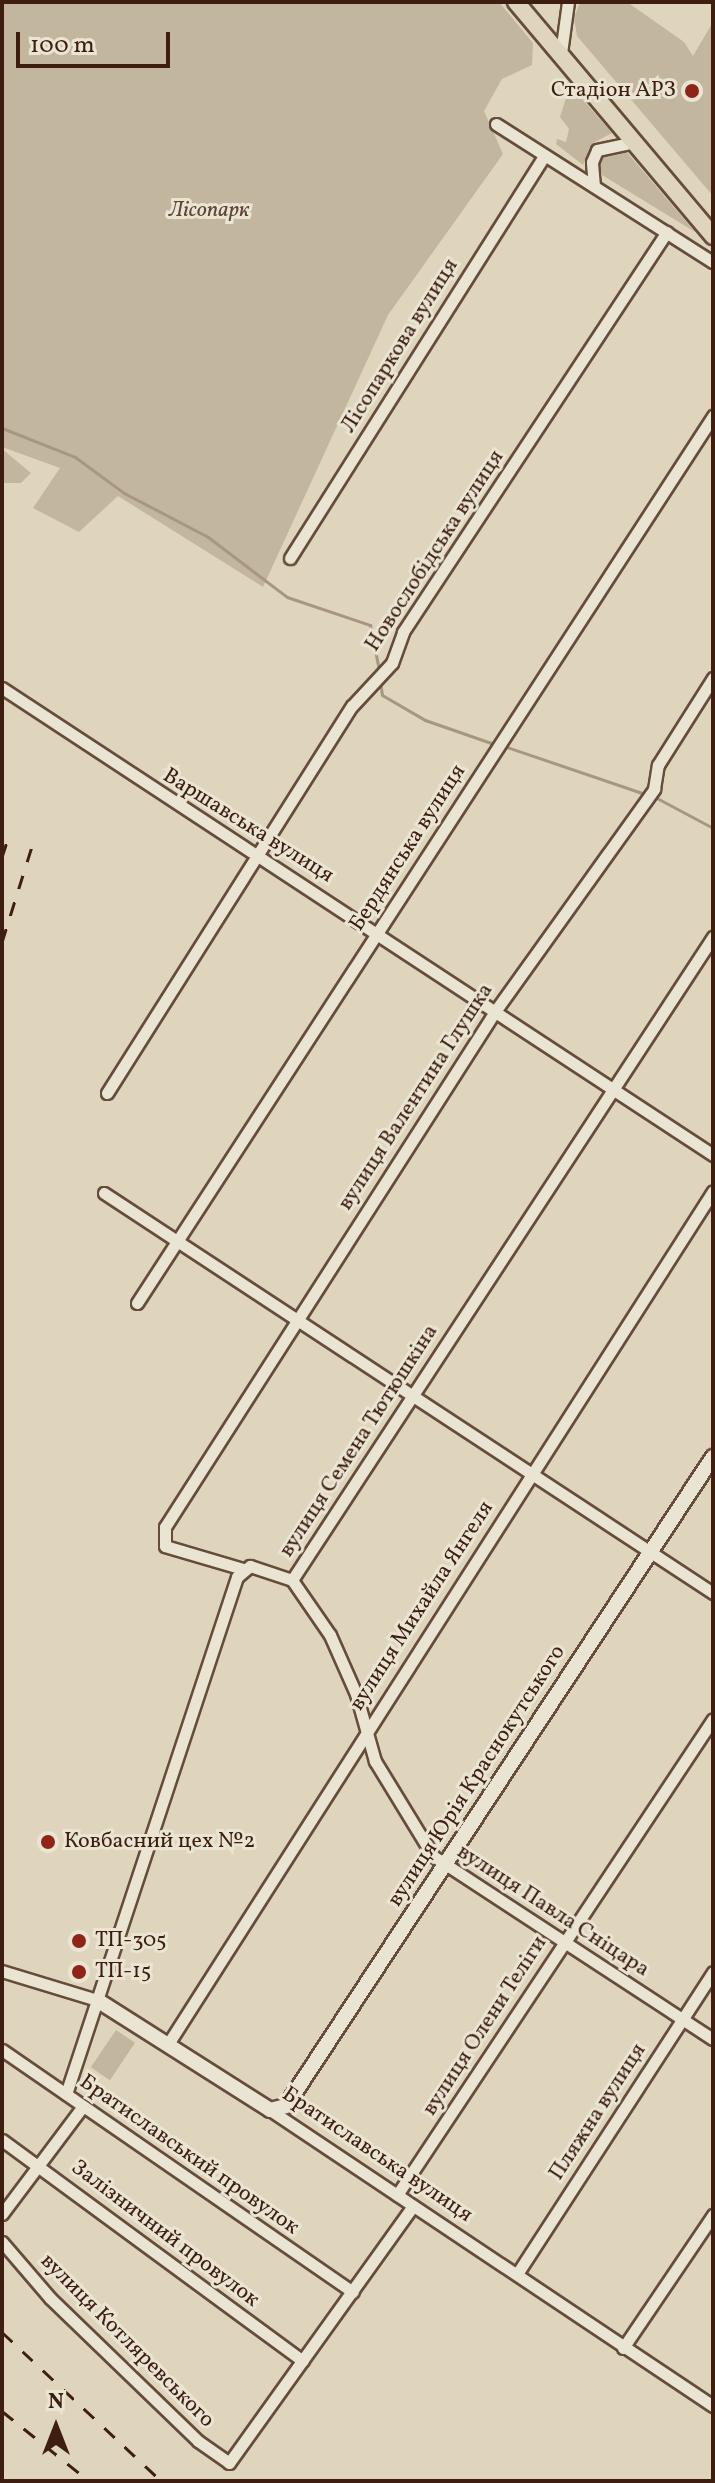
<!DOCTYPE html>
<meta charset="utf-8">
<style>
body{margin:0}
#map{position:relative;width:715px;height:2483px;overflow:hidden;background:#ded5bc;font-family:Vollkorn,serif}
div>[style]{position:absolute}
.green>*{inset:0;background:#c3b69f;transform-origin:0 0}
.stream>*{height:3px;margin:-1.5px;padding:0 1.5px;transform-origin:1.5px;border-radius:1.5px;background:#a79782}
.roads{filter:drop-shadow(2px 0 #654c3b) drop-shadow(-2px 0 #654c3b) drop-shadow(0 2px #654c3b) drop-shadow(0 -2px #654c3b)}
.minor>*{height:11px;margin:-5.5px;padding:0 5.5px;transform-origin:5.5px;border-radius:5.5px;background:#eae4d3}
.tertiary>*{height:14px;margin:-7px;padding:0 7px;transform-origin:7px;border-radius:7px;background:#eae4d3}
.primary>*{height:16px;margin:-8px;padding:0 8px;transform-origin:8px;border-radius:8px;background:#ded5bc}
.rail>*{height:3px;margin-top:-1.5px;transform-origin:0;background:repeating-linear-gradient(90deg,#3d1e10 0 14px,transparent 0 28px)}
.dots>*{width:22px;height:22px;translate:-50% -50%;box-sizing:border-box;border:4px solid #eae4d3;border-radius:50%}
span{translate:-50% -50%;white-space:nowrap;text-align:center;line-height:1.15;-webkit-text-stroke:6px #eae4d3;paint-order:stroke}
.poi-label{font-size:22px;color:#3d1e10}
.right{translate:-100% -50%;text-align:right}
.left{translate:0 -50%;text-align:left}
.park-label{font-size:22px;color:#5e4434;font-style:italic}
.street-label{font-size:22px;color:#3d1e10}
.frame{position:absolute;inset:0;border:4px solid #3d1e10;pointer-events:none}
.north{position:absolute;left:16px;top:2387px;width:80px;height:80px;-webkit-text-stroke:6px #eae4d3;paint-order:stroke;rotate:0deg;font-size:22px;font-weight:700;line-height:32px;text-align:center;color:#3d1e10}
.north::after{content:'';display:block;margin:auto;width:28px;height:36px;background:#3d1e10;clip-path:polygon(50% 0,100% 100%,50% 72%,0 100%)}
.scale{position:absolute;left:16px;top:32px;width:154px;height:36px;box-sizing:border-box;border:4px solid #3d1e10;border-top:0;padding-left:10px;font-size:24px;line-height:28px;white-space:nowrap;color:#3d1e10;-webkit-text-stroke:6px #eae4d3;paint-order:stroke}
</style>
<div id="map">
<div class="green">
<i style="clip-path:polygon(2px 2px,499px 2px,533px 43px,532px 65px,502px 79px,484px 111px,503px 154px,388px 315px,263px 587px,118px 496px,79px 532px,33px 508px,60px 468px,2px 447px)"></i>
<i style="clip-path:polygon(580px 2px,627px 2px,684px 42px,693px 56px,713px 22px,713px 196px,577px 36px,574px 18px)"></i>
<i style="clip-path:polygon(570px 85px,612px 133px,593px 143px,583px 165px,556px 144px,557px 139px,566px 142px,569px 129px,560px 117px)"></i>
<i style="clip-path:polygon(622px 148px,625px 150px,695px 232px,602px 175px,597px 164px,602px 152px)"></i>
<i style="clip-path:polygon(2px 449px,31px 473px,21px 483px,2px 483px)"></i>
<i style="left:116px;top:2030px;width:23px;height:45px;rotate:34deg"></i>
</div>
<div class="stream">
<i style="left:2px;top:428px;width:79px;rotate:21.7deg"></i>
<i style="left:75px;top:457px;width:61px;rotate:36.3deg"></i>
<i style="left:124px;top:493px;width:95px;rotate:27.6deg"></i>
<i style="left:208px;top:537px;width:99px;rotate:37.2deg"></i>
<i style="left:287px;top:597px;width:88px;rotate:18.6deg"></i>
<i style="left:370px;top:625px;width:46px;rotate:78.7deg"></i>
<i style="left:380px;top:681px;width:14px;rotate:82deg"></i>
<i style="left:382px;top:695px;width:50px;rotate:30.2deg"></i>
<i style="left:425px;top:720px;width:73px;rotate:19.2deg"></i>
<i style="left:501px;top:745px;width:152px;rotate:18.8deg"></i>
<i style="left:653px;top:796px;width:68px;rotate:28.1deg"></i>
</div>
<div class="roads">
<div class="minor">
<i style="left:561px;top:53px;width:51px;rotate:-82.2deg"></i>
<i style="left:496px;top:124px;width:257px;rotate:32.5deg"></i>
<i style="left:594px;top:186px;width:24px;rotate:-95deg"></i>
<i style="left:592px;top:162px;width:13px;rotate:-67deg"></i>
<i style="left:597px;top:150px;width:38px;rotate:-12deg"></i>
<i style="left:290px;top:558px;width:476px;rotate:-57.7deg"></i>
<i style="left:2px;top:688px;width:851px;rotate:33.3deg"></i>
<i style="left:107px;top:1093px;width:458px;rotate:-57.7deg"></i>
<i style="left:352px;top:706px;width:59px;rotate:-47.1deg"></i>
<i style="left:392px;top:663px;width:33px;rotate:-70deg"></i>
<i style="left:403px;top:632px;width:479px;rotate:-56.6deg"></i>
<i style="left:104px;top:1193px;width:729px;rotate:33.3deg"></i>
<i style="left:137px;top:1303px;width:1058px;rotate:-57deg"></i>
<i style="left:243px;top:1569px;width:81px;rotate:-163.6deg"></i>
<i style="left:165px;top:1546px;width:19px;rotate:-90deg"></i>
<i style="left:165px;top:1527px;width:614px;rotate:-57.37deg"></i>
<i style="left:496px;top:1010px;width:272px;rotate:-54.4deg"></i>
<i style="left:654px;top:789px;width:24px;rotate:-81deg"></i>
<i style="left:658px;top:765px;width:103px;rotate:-57.7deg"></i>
<i style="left:292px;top:1580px;width:769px;rotate:-56.79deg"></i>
<i style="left:292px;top:1580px;width:67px;rotate:55.4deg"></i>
<i style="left:330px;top:1635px;width:64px;rotate:66.2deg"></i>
<i style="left:356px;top:1694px;width:70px;rotate:74.2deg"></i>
<i style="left:375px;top:1761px;width:111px;rotate:58.6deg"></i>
<i style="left:433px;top:1856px;width:334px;rotate:33.2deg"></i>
<i style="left:2px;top:1971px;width:99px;rotate:17deg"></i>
<i style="left:168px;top:2044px;width:1012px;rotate:-57.42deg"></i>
<i style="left:2px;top:2050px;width:426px;rotate:34.6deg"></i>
<i style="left:66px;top:2094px;width:545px;rotate:-71.7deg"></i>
<i style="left:237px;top:1577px;width:17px;rotate:-40deg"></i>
<i style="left:250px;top:1566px;width:44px;rotate:18.4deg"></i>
<i style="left:270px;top:2110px;width:533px;rotate:33.75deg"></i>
<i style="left:2px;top:2140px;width:373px;rotate:36.3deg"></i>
<i style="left:397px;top:2195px;width:571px;rotate:-56.42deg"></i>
<i style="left:2px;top:2214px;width:135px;rotate:-53.1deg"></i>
<i style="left:2px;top:2242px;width:74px;rotate:49.4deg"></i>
<i style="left:50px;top:2298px;width:206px;rotate:44deg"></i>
<i style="left:198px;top:2441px;width:38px;rotate:35deg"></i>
<i style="left:229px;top:2463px;width:316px;rotate:-54.4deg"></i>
<i style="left:517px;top:2274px;width:360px;rotate:-57deg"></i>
<i style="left:623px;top:2348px;width:161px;rotate:-55.9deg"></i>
</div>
<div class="tertiary">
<i style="left:97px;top:2000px;width:205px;rotate:32.4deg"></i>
<i style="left:270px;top:2110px;width:16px;rotate:-14deg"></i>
<i style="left:286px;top:2106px;width:777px;rotate:-56.66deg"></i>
</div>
<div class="primary">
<i style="left:516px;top:2px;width:306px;rotate:49.9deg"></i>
</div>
</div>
<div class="rail">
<i style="left:2px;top:857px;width:25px;rotate:-72deg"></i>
<i style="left:2px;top:942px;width:107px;rotate:-72.6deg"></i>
<i style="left:2px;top:2332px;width:218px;rotate:43.1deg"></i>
<i style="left:2px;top:2411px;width:112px;rotate:38.8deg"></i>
</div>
<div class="dots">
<i style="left:692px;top:91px;background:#8f2418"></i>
<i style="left:48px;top:1842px;background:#8f2418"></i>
<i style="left:79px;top:1941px;background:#8f2418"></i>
<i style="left:79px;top:1972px;background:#8f2418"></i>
</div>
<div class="poi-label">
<span class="right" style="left:676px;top:91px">Стадіон АРЗ</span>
<span class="left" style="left:64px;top:1842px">Ковбасний цех №2</span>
<span class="left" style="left:95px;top:1941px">ТП-305</span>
<span class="left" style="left:95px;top:1972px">ТП-15</span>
</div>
<div class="park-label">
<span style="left:209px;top:211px">Лісопарк</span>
</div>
<div class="street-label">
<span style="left:400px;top:346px;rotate:-58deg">Лісопаркова вулиця</span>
<span style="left:435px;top:551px;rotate:-57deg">Новослобідська вулиця</span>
<span style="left:248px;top:826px;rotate:32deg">Варшавська вулиця</span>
<span style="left:408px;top:848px;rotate:-57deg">Бердянська вулиця</span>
<span style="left:416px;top:1097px;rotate:-57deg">вулиця Валентина Глушка</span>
<span style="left:359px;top:1441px;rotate:-57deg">вулиця Семена Тютюшкіна</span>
<span style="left:422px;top:1606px;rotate:-57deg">вулиця Михайла Янгеля</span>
<span style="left:477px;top:1776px;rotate:-57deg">вулиця Юрія Краснокутського</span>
<span style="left:553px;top:1911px;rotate:33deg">вулиця Павла Сніцара</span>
<span style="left:485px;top:2026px;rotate:-57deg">вулиця Олени Теліги</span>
<span style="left:598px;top:2112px;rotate:-57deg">Пляжна вулиця</span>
<span style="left:189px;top:2155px;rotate:35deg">Братиславський провулок</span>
<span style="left:377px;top:2155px;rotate:34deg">Братиславська вулиця</span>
<span style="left:165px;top:2234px;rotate:37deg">Залізничний провулок</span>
<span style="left:127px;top:2341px;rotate:45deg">вулиця Котляревського</span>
</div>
<div class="frame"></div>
<div class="north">N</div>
<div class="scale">100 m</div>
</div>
